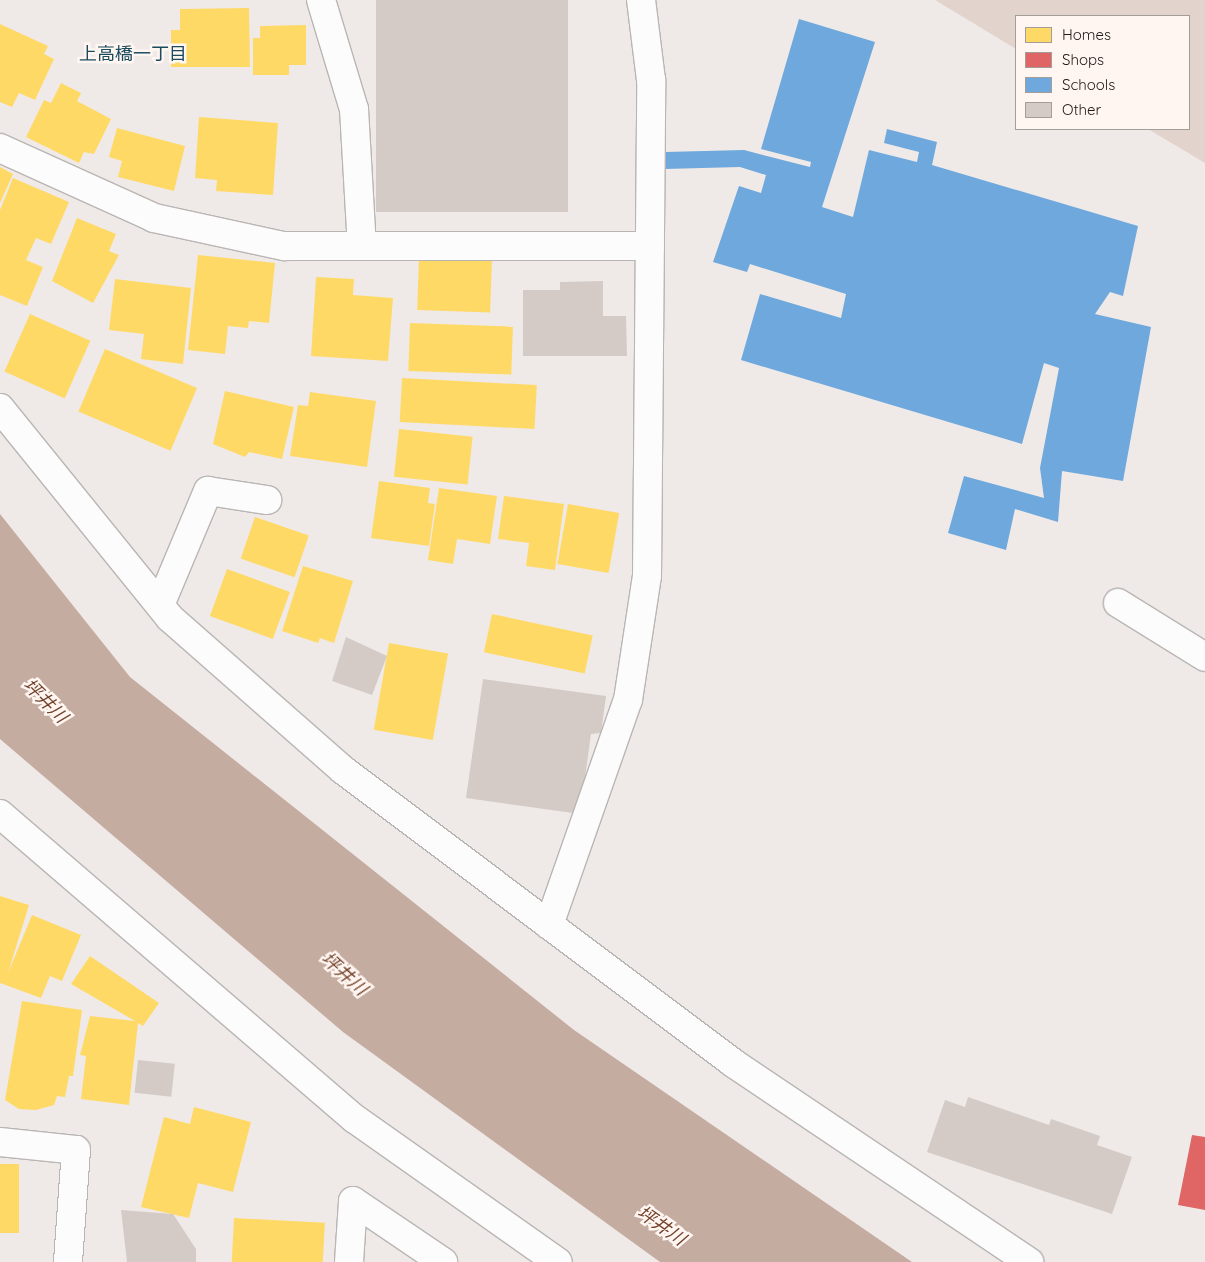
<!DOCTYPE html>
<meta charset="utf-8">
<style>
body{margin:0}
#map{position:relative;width:1205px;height:1262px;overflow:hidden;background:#efeae8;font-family:Quicksand,"Noto Sans JP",sans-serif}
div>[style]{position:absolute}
.green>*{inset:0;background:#e3d3cd}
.water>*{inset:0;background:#c5aca1}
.homes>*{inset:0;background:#ffd966;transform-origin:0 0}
.shops>*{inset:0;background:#e06666}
.schools>*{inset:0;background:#6fa8dc}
.building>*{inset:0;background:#d4cbc7;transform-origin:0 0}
.roads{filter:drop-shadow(1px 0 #b9b5b3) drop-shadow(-1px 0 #b9b5b3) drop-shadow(0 1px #b9b5b3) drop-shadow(0 -1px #b9b5b3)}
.minor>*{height:28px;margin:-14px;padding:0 14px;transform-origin:14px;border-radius:14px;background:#fdfcfc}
.tertiary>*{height:28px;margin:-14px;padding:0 14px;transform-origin:14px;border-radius:14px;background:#fdfcfc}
span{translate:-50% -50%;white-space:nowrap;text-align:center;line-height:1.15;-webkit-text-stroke:5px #fff6f2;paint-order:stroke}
.neighbourhood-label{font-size:18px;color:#194b5d}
.water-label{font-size:18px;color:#73422b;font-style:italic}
.legend{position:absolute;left:1015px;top:15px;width:175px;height:115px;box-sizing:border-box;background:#fff6f2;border:1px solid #a49e9a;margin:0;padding:6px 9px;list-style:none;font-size:15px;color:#1c1917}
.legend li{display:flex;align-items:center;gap:10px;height:25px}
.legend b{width:25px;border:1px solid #a49e9a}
</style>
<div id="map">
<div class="green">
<i style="clip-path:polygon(935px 0,1205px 0,1205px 163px,1148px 129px,1189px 129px,1189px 16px,1016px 16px,1016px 49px)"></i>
</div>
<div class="water">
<i style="clip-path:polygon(0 514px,130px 677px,574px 1030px,912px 1262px,660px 1262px,343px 1032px,0 739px)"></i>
</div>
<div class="homes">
<i style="clip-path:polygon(249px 8px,250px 67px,171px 67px,171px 30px,180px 30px,180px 9px)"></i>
<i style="clip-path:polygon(0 24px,48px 46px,44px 54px,54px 59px,35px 100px,19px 93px,12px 107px,0 102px)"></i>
<i style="clip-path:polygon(306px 25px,306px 65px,289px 65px,289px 75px,253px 75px,253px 38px,260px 38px,260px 26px)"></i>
<i style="clip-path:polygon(61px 83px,81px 93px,77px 101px,111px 119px,94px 154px,84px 152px,79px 163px,26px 137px,44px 100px,51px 103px)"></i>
<i style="clip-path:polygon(199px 117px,278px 123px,273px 195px,216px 191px,217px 180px,195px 178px)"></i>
<i style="clip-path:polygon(117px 128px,185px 146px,174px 191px,118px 177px,122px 161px,109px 157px)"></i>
<i style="clip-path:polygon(0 167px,13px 174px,0 203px)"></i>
<i style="clip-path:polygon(13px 178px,69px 202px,51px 244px,36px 238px,26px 260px,43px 267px,27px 306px,0 295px,0 210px)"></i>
<i style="clip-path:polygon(77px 218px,116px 234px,109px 251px,119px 255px,93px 303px,52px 281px)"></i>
<i style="clip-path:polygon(198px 255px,275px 263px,269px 323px,249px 321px,248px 328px,228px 326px,225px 354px,188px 350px)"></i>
<i style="left:419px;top:257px;width:73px;height:53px;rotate:2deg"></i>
<i style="clip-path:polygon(316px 277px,354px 279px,353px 295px,393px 298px,388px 361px,311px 356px)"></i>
<i style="clip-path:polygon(115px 279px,191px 288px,183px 364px,141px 359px,144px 334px,109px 330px)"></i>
<i style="left:30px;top:314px;width:66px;height:63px;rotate:24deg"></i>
<i style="left:410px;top:323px;width:103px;height:48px;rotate:2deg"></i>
<i style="left:105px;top:349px;width:100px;height:68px;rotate:23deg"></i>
<i style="left:402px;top:378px;width:135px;height:44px;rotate:3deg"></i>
<i style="clip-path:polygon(225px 391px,294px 407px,282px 459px,249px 452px,245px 457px,213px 444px)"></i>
<i style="clip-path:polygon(310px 392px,376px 401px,367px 467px,290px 456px,298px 405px,308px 406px)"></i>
<i style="left:399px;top:429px;width:74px;height:48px;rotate:6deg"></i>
<i style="clip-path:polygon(379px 481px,430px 488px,428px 503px,435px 504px,429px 546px,371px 538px)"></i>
<i style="clip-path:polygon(439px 488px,497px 496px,490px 544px,457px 539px,453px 564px,428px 560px)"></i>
<i style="clip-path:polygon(504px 496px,564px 504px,555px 570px,526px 566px,529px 543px,498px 539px)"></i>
<i style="left:568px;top:504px;width:52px;height:61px;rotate:10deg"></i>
<i style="left:255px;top:517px;width:57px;height:44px;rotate:19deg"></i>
<i style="clip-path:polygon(303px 566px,353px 581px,334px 643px,320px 638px,318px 643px,282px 631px)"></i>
<i style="left:227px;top:569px;width:67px;height:50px;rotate:20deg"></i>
<i style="left:492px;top:614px;width:103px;height:39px;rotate:12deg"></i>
<i style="left:389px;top:643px;width:60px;height:88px;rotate:10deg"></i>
<i style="clip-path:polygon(0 896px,29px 905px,8px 973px,32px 915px,81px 935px,62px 981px,50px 976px,41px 998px,0 983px)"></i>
<i style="clip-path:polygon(90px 956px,159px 1003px,143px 1026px,138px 1023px,129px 1105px,81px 1099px,86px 1056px,80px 1055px,90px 1016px,135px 1021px,71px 984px)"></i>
<i style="clip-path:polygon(22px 1001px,82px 1010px,73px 1076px,69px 1076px,65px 1097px,57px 1096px,54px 1105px,36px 1110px,19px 1109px,5px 1100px)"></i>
<i style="clip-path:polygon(194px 1107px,251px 1122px,233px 1192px,198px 1183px,189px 1218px,141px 1207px,164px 1117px,190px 1124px)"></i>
<i style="left:0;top:1164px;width:19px;height:69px"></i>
<i style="left:234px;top:1218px;width:91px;height:44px;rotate:3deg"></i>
</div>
<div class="shops">
<i style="clip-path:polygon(1192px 1135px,1205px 1137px,1205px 1210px,1178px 1205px)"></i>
</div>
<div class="schools">
<i style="clip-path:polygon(799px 19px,875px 42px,822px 207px,853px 217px,869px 150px,917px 162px,919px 152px,884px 143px,887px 129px,937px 142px,932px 165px,1138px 226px,1123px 296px,1110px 292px,1095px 314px,1151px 327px,1123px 481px,1062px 471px,1058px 522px,1015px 509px,1006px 550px,948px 533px,964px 476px,1044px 498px,1040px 468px,1059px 368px,1044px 363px,1022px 444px,741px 360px,760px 294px,841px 318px,846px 294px,750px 264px,747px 272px,713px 262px,739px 186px,761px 193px,766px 175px,740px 167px,665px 169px,665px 152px,744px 150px,810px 167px,811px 162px,761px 149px)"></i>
</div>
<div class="building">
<i style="left:376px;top:0;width:192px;height:212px"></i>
<i style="clip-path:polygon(603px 281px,603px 316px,626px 316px,627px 356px,523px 356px,523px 290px,560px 290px,560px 282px)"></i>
<i style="clip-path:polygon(346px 637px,387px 656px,372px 695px,332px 681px)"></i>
<i style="clip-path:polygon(483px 679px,606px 696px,601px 733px,591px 734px,580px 814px,466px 798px)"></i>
<i style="left:138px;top:1060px;width:37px;height:33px;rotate:6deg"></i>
<i style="clip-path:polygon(968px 1097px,1049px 1125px,1051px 1119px,1100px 1136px,1097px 1145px,1132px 1157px,1112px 1214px,927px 1152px,945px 1100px,965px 1107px)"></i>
<i style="clip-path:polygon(121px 1210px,173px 1214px,196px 1249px,196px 1262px,127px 1262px)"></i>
</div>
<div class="roads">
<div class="minor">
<i style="left:321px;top:0;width:114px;rotate:73.2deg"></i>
<i style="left:354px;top:109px;width:137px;rotate:86.7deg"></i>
<i style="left:0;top:148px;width:169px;rotate:24.4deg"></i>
<i style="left:154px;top:218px;width:133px;rotate:12.2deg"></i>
<i style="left:284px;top:246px;width:366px"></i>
<i style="left:1118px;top:603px;width:102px;rotate:31.8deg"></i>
<i style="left:160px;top:605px;width:124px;rotate:-67.2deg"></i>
<i style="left:208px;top:491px;width:60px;rotate:8.7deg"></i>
<i style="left:0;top:814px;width:468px;rotate:40.7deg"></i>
<i style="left:355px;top:1119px;width:248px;rotate:35.2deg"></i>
<i style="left:549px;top:925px;width:238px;rotate:-70.7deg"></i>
<i style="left:628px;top:700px;width:125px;rotate:-81.3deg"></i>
<i style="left:647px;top:576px;width:496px;rotate:-89.5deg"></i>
<i style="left:651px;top:80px;width:81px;rotate:-97.1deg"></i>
<i style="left:0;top:1142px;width:76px;rotate:6deg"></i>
<i style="left:76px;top:1150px;width:112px;rotate:94.1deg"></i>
<i style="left:349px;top:1262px;width:61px;rotate:-86.2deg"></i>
<i style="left:353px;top:1201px;width:109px;rotate:34.1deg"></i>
</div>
<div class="tertiary">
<i style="left:0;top:408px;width:270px;rotate:51deg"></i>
<i style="left:170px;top:618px;width:230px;rotate:41.3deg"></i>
<i style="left:343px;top:770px;width:488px;rotate:36.9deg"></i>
<i style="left:733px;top:1063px;width:357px;rotate:33.9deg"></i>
</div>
</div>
<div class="neighbourhood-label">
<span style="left:133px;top:54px">上高橋一丁目</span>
</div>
<div class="water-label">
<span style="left:45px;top:701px;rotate:45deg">坪井川</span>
<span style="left:344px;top:974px;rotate:42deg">坪井川</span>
<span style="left:661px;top:1226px;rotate:35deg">坪井川</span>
</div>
<ul class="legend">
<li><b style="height:14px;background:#ffd966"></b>Homes</li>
<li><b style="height:14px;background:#e06666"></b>Shops</li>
<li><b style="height:14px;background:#6fa8dc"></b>Schools</li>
<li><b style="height:14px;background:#d4cbc7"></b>Other</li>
</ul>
</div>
